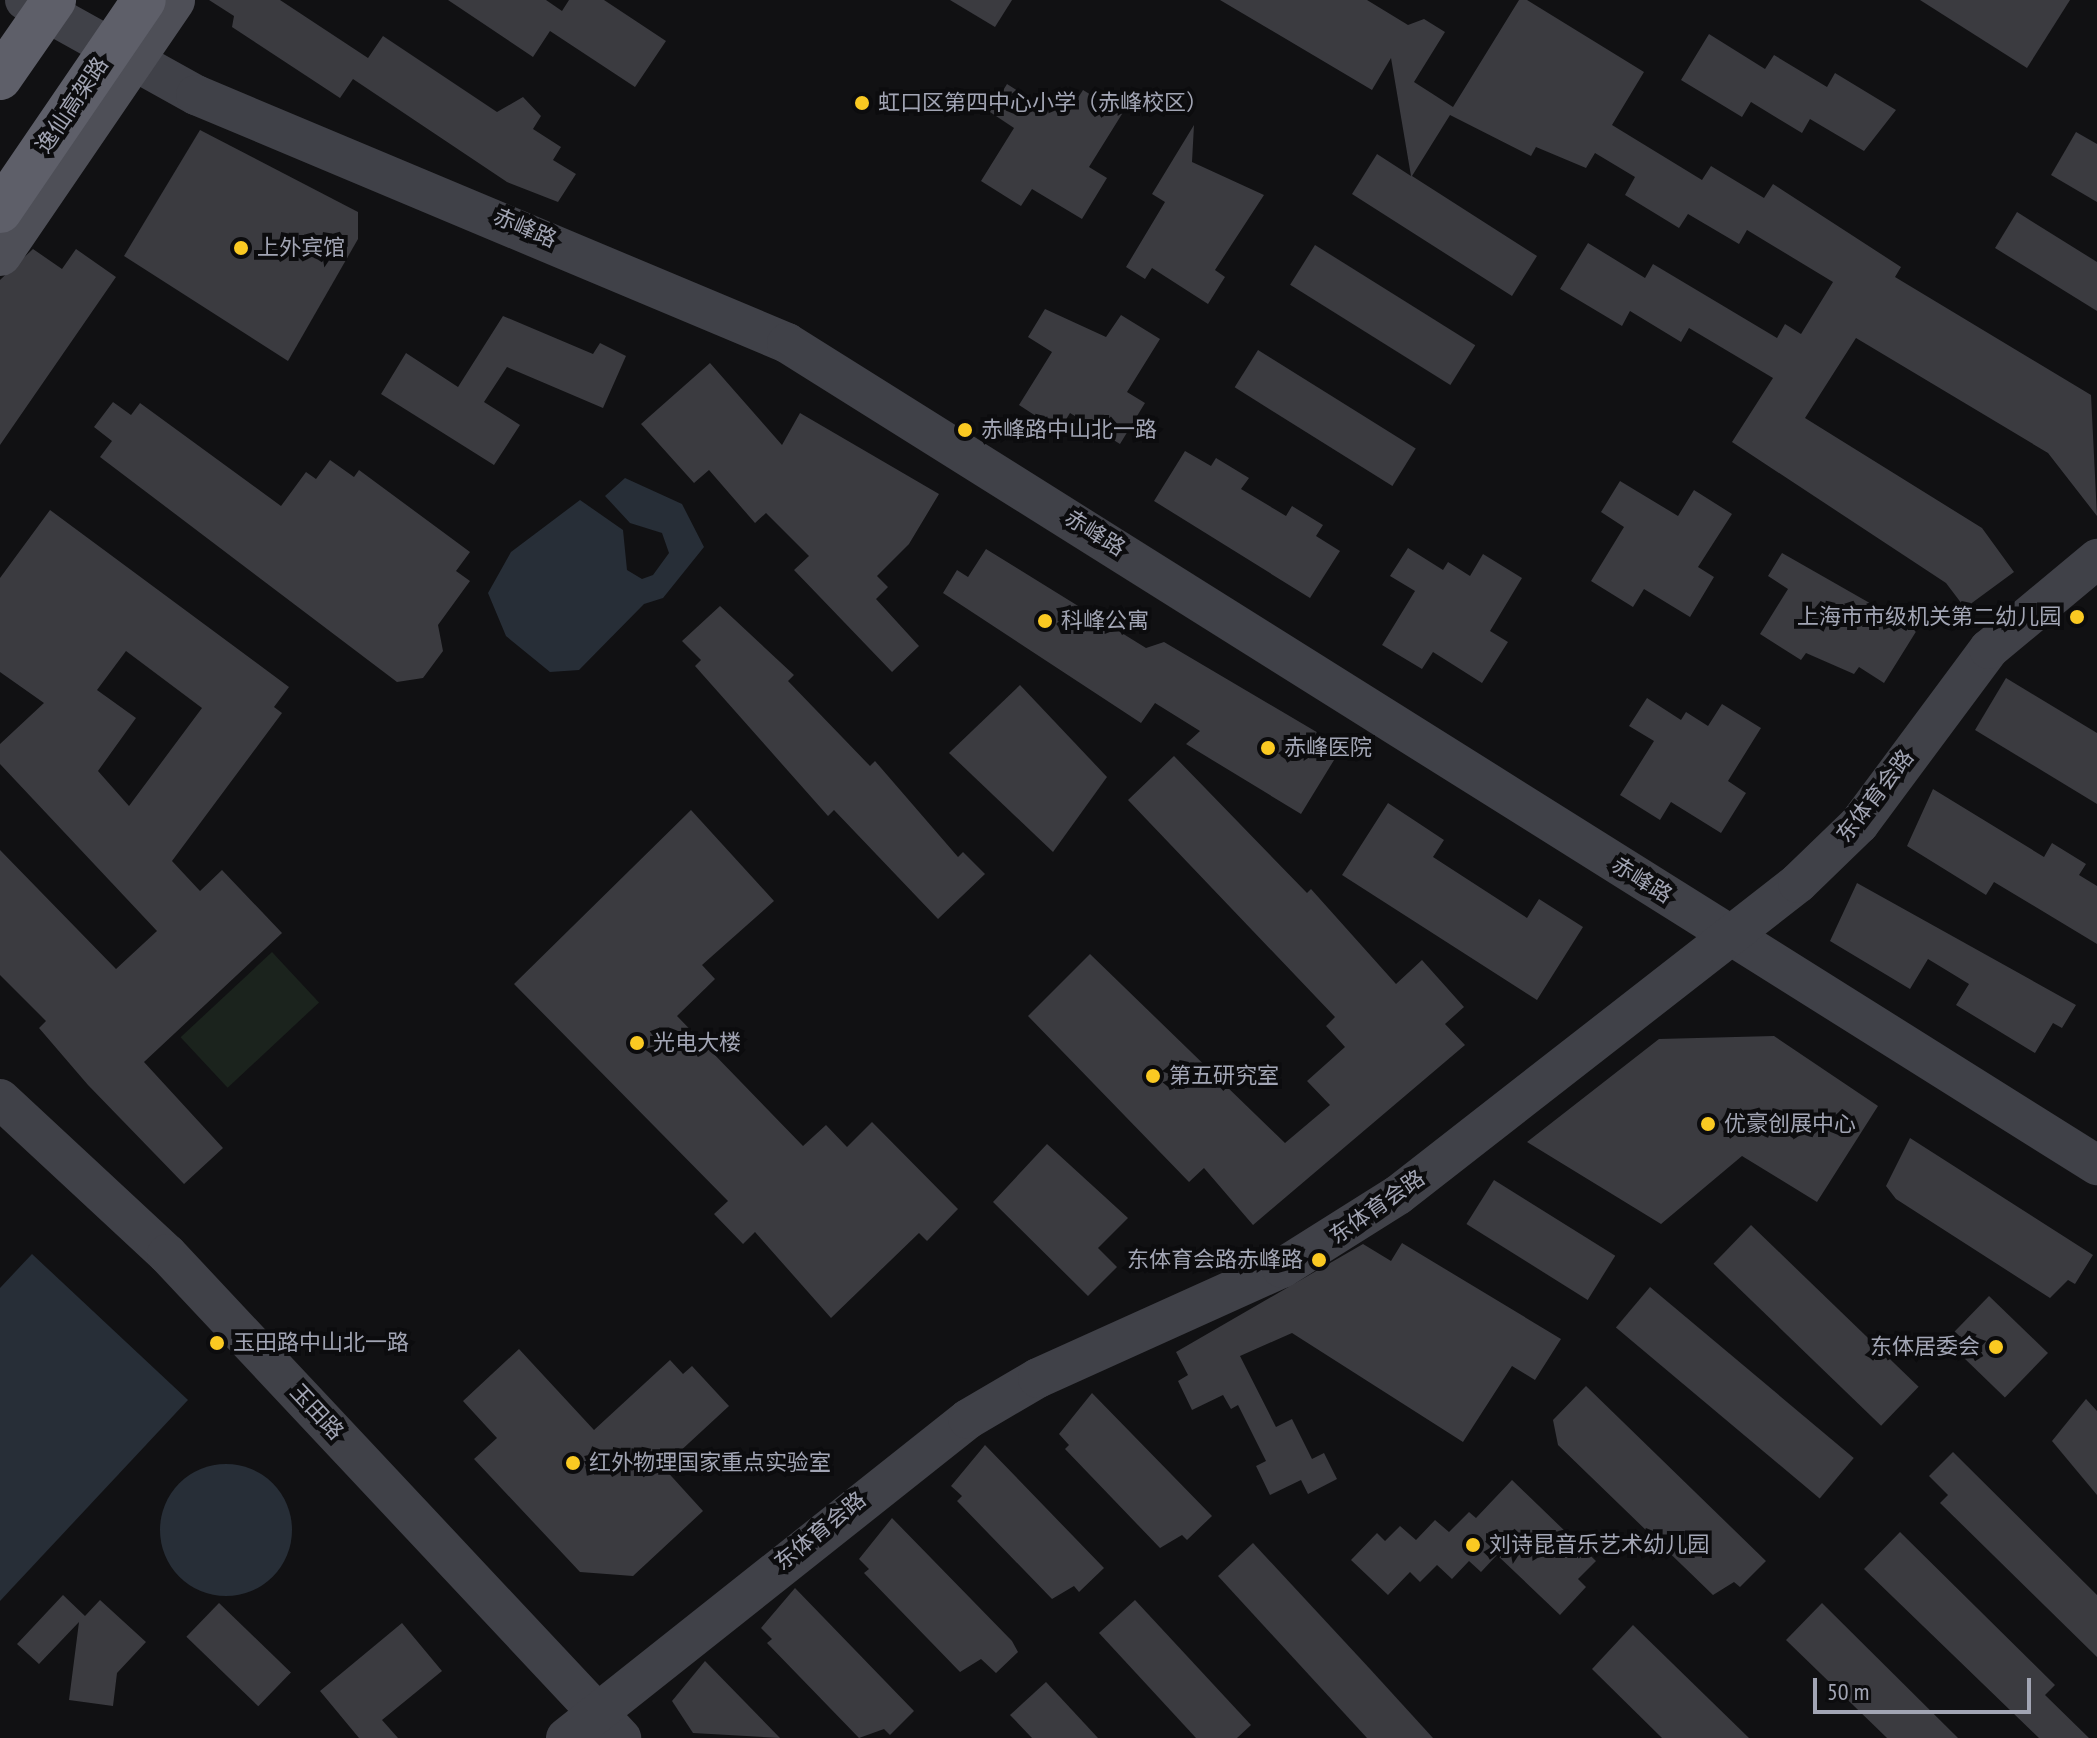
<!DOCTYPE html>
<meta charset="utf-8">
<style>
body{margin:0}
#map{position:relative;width:2097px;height:1738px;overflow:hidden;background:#111113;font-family:"PT Sans Narrow","Noto Sans SC",sans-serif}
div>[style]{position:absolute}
.green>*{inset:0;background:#1b231d;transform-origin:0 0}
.water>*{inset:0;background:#272e37}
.round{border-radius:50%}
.building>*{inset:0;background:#3b3b40;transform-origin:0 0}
.secondary>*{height:40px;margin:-20px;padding:0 20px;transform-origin:20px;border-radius:20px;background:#404148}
.primary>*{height:44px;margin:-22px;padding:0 22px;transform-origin:22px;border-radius:22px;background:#4e4f57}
.highway>*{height:44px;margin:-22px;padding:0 22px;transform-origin:22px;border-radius:22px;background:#5e5f69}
.dots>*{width:22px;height:22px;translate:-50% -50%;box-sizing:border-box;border:4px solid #0c0c0e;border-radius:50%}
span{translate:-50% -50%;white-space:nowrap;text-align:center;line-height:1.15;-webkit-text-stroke:8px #0c0c0e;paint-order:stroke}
.poi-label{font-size:22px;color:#a2a5b4}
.left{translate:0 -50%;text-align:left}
.right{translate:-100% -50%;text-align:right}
.street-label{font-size:22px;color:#a2a5b4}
.scale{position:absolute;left:1813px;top:1678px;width:218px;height:36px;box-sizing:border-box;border:4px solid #a2a5b4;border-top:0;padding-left:10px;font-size:24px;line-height:28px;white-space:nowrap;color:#a2a5b4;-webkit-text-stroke:6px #0c0c0e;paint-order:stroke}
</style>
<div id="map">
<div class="green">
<i style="left:272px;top:952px;width:69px;height:125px;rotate:47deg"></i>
</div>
<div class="water">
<i style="clip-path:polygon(625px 478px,682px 504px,704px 547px,663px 598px,644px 604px,579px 670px,550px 672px,506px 636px,488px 593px,511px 552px,580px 500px,623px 530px,627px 570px,642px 579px,653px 575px,669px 553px,662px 533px,630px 523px,605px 496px)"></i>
<i style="clip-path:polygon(32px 1254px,188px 1400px,0 1601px,0 1288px)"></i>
<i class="round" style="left:160px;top:1464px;width:132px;height:132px"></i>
</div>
<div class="building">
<i style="clip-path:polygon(209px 0,280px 0,368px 58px,383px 36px,497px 112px,523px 97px,541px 116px,533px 129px,561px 147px,553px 160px,576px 174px,558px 202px,507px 182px,353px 79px,340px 98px,232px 27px,234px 16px)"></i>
<i style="clip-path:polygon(448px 0,546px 0,562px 11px,569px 0,604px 0,666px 41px,635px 87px,550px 31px,533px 57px)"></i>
<i style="clip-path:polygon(950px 0,1012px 0,995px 27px)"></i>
<i style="clip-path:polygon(1220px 0,1367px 0,1408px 25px,1424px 19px,1445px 32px,1414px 82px,1453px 107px,1519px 0,1527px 0,1644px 72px,1612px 125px,1702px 180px,1711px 166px,1764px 198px,1773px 184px,1901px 267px,1895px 277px,2091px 395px,2097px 516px,2048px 453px,1856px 338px,1805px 418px,1982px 528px,2014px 572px,1965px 608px,1946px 583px,1732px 442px,1773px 378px,1689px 328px,1681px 342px,1630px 311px,1622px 326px,1560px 289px,1588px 243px,1645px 278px,1653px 264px,1777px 338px,1785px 324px,1801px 334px,1833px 282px,1747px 230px,1739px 244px,1688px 214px,1679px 228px,1625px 195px,1635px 177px,1595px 153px,1586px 168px,1536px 147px,1531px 156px,1450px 115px,1412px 176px,1537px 256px,1512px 296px,1352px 194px,1377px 154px,1411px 176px,1391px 58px,1372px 90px)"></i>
<i style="clip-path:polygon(1920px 0,2070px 0,2027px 68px)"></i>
<i style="clip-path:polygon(1709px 34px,1765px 69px,1774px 55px,1827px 87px,1835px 73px,1896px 110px,1864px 151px,1810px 119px,1802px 133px,1751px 102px,1742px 117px,1681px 80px)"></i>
<i style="clip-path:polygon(1007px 84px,1042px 106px,1047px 99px,1069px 112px,1083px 90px,1122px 114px,1089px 167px,1107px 178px,1082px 219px,1032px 189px,1021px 206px,981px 181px,1014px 128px,990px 112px)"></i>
<i style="clip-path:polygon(1194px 125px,1192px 162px,1264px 195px,1215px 270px,1225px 277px,1208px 304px,1152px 268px,1145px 279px,1126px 267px,1165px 202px,1152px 194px)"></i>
<i style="clip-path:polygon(200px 130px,358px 212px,358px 239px,288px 361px,124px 256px)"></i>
<i style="clip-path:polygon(2076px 132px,2097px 144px,2097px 202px,2051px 175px)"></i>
<i style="clip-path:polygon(2017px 212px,2097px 262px,2097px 311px,1995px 248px)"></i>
<i style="left:1315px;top:245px;width:189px;height:47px;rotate:32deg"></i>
<i style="clip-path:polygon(33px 249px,62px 269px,76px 249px,116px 277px,0 445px,0 280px)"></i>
<i style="clip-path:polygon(1045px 309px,1106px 337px,1121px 315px,1160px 339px,1127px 392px,1145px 403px,1120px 444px,1070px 413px,1059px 431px,1019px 405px,1052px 352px,1028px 337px)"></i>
<i style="clip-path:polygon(503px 316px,593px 354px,600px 343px,626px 356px,603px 408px,507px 367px,484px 402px,520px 425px,494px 465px,381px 394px,406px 353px,458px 387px)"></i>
<i style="left:1258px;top:350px;width:186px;height:44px;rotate:32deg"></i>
<i style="clip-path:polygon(710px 363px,782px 445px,800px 413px,939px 494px,909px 544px,877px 576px,888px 587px,876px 599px,919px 646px,892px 672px,794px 570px,809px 556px,766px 513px,755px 523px,709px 470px,694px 483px,641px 424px)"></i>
<i style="clip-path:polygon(113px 402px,131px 415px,140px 403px,281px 506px,306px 472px,316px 479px,330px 460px,354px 477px,359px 470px,470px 552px,456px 571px,470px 581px,438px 625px,443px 651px,423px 678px,397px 682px,100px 457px,112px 441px,94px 427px)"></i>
<i style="clip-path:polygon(1185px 451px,1211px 466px,1216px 458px,1249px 478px,1241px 489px,1286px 516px,1292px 506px,1323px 525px,1316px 536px,1340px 551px,1310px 598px,1154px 501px)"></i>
<i style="clip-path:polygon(1620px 481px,1678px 516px,1694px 490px,1732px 514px,1698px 567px,1714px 577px,1690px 617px,1644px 589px,1633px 607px,1591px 581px,1624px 527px,1601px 512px)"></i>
<i style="clip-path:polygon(evenodd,50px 510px,289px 687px,274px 707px,282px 713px,172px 861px,200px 891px,222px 870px,282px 933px,144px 1062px,223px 1148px,184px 1184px,88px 1085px,39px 1028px,46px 1021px,0 975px,0 850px,116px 969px,157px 931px,0 764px,0 744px,44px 703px,0 672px,0 578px,50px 510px,126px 651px,202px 708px,129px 806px,98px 771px,136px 718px,97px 690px,126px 651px)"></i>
<i style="clip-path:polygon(1408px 548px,1443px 570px,1448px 562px,1470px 576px,1483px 554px,1522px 578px,1490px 631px,1508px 642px,1482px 683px,1433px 652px,1422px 669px,1382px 645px,1415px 591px,1390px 576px)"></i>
<i style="clip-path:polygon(986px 549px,1146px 648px,1164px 642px,1342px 747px,1301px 814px,1186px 744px,1200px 731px,1155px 703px,1141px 723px,943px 593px,957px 570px,968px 577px)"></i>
<i style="clip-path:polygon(1782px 553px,1917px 630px,1884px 683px,1859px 667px,1854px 674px,1806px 653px,1801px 660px,1760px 634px,1788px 589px,1768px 576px)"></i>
<i style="clip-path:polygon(720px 606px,794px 675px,788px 681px,870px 766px,875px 761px,958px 857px,963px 852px,985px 874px,938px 919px,834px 810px,828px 816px,695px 666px,701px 660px,682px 641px)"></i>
<i style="clip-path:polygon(2006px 678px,2097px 733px,2097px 804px,1975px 730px)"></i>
<i style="clip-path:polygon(1020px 685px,1107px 777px,1053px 852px,949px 753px)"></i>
<i style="clip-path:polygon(1647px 698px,1681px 720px,1686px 712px,1708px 726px,1722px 704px,1761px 728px,1728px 781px,1746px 793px,1721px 833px,1671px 802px,1660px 820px,1620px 795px,1654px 741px,1629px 726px)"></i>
<i style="clip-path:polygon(1174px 756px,1307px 893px,1311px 889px,1396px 984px,1422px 960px,1464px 1007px,1445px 1024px,1465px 1045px,1253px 1225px,1204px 1168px,1189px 1182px,1028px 1016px,1090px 954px,1285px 1143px,1330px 1105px,1307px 1081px,1345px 1047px,1326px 1026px,1335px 1017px,1128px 800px)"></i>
<i style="clip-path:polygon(1933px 789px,2044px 857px,2052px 843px,2086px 864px,2079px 875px,2097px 886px,2097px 944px,1994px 882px,1986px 895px,1907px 846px)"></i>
<i style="clip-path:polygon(1388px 803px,1444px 840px,1433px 857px,1527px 918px,1539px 899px,1583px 927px,1537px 1000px,1342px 875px)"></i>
<i style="clip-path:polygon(691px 810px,774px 901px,702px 965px,715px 979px,677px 1016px,803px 1146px,826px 1125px,847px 1147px,872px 1122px,958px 1209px,927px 1241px,919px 1233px,831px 1318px,755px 1232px,743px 1244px,714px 1214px,728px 1201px,514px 984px)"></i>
<i style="clip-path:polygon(1857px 883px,2076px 1005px,2062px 1028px,2053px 1023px,2035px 1053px,1956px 1005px,1969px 984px,1928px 959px,1910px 989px,1830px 941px)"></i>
<i style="clip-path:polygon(1774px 1036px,1878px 1106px,1817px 1202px,1742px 1156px,1661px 1224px,1527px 1142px,1659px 1039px)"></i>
<i style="clip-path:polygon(1910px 1138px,2093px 1255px,2075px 1284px,2068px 1280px,2050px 1298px,1896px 1199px,1886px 1186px)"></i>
<i style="clip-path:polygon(1047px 1144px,1128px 1218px,1098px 1248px,1117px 1267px,1088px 1296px,993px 1202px)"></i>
<i style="left:1494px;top:1180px;width:143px;height:52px;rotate:32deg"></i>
<i style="left:1751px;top:1225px;width:233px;height:54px;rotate:44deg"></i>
<i style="clip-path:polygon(1402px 1243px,1561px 1339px,1535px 1380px,1512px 1366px,1463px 1442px,1292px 1333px,1240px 1356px,1276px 1427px,1292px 1419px,1312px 1459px,1324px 1453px,1337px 1479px,1308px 1494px,1301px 1480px,1270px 1495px,1256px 1466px,1266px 1461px,1238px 1405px,1231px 1409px,1223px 1395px,1192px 1410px,1178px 1381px,1188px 1375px,1176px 1352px,1363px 1244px,1391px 1261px)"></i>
<i style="left:1650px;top:1287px;width:266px;height:53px;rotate:40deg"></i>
<i style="left:1989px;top:1296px;width:82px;height:62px;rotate:44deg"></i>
<i style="clip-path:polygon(519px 1349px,594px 1430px,670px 1360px,683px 1374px,692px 1366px,729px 1406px,663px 1467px,703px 1511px,633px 1576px,580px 1572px,474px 1459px,497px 1438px,463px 1401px)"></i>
<i style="clip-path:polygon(1586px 1386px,1766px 1561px,1740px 1587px,1734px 1582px,1713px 1595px,1558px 1445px,1553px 1420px)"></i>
<i style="clip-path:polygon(1092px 1393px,1212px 1516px,1187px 1540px,1182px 1535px,1160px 1548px,1065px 1449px,1069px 1445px,1059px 1434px)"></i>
<i style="clip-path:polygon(2086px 1399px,2097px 1411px,2097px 1495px,2052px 1441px)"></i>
<i style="clip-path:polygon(985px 1445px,1104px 1568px,1079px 1592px,1074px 1586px,1052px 1599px,957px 1501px,962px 1496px,951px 1486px)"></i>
<i style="clip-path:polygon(1953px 1452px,2097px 1595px,2097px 1657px,1940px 1503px,1948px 1495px,1929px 1476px)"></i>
<i style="clip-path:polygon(1512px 1480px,1596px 1561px,1578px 1579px,1586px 1587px,1560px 1615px,1497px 1555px,1481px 1572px,1469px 1561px,1452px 1579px,1437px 1565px,1420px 1582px,1410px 1572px,1388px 1595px,1351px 1560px,1377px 1533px,1385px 1541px,1400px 1526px,1416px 1540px,1435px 1520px,1449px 1532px,1469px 1512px,1476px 1518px)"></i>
<i style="clip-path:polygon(892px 1518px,1012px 1641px,1018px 1652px,996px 1673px,981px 1659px,960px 1672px,864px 1573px,869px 1569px,859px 1559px)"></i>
<i style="clip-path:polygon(1900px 1532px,2055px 1685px,2045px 1695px,2089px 1738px,2039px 1738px,1864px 1569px)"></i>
<i style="clip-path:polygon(1253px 1543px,1370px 1669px,1433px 1738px,1367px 1738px,1218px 1576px)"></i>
<i style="clip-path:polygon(795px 1588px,914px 1711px,890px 1735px,884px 1729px,859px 1738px,767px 1643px,772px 1639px,761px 1628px)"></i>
<i style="clip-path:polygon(63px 1595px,85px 1616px,100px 1600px,146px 1642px,117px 1673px,113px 1706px,69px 1700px,79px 1622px,39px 1664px,17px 1644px)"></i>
<i style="clip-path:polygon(1135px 1600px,1251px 1725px,1237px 1738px,1196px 1738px,1099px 1633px)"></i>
<i style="left:219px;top:1603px;width:100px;height:47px;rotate:44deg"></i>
<i style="clip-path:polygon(1822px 1603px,1958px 1738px,1887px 1738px,1786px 1640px)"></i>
<i style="clip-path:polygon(402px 1623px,442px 1671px,382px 1720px,398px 1738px,359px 1738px,320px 1691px)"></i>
<i style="clip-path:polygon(1633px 1625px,1749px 1738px,1662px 1738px,1592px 1669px)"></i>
<i style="clip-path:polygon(705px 1661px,780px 1738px,693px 1733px,672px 1701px)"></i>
<i style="clip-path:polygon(1046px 1682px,1098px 1738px,1032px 1738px,1010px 1715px)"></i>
</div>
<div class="secondary">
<i style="left:25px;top:0;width:196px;rotate:29.1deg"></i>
<i style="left:196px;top:95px;width:641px;rotate:22.76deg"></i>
<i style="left:787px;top:343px;width:1547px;rotate:32.11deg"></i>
<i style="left:0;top:1099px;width:228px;rotate:42.9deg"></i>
<i style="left:167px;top:1254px;width:664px;rotate:46.83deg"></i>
<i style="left:566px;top:1738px;width:513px;rotate:-38.43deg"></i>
<i style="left:968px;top:1419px;width:81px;rotate:-30.4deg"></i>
<i style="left:1038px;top:1378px;width:268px;rotate:-24.3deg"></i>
<i style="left:1282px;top:1268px;width:137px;rotate:-32.2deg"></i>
<i style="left:1398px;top:1195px;width:507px;rotate:-37.95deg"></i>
<i style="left:1798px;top:883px;width:85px;rotate:-44deg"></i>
<i style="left:1859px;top:824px;width:218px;rotate:-53.4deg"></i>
<i style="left:1989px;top:649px;width:141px;rotate:-39.8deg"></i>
</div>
<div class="primary">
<i style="left:0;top:254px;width:307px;rotate:-55.7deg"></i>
</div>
<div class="highway">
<i style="left:0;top:78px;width:95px;rotate:-55.3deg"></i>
<i style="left:0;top:211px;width:255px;rotate:-55.7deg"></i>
</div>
<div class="dots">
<i style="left:862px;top:103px;background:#fac922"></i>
<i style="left:241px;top:248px;background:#fac922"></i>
<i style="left:965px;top:430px;background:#fac922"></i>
<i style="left:2077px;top:617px;background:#fac922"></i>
<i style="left:1045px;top:621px;background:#fac922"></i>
<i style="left:1268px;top:748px;background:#fac922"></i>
<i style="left:637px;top:1043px;background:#fac922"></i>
<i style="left:1153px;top:1076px;background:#fac922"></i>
<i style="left:1708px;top:1124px;background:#fac922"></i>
<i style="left:1319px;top:1260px;background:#fac922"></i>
<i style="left:217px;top:1343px;background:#fac922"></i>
<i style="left:1996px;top:1347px;background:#fac922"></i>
<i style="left:573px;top:1463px;background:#fac922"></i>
<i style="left:1473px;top:1545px;background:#fac922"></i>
</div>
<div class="poi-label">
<span class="left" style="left:878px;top:103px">虹口区第四中心小学（赤峰校区）</span>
<span class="left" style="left:257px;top:248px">上外宾馆</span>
<span class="left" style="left:981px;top:430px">赤峰路中山北一路</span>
<span class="right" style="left:2061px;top:617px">上海市市级机关第二幼儿园</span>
<span class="left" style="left:1061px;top:621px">科峰公寓</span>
<span class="left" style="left:1284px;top:748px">赤峰医院</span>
<span class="left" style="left:653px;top:1043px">光电大楼</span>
<span class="left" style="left:1169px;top:1076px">第五研究室</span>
<span class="left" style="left:1724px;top:1124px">优豪创展中心</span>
<span class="right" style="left:1303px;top:1260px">东体育会路赤峰路</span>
<span class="left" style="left:233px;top:1343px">玉田路中山北一路</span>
<span class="right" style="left:1980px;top:1347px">东体居委会</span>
<span class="left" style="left:589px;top:1463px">红外物理国家重点实验室</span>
<span class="left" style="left:1489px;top:1545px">刘诗昆音乐艺术幼儿园</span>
</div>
<div class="street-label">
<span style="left:72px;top:105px;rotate:-56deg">逸仙高架路</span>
<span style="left:525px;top:228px;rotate:23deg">赤峰路</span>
<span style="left:1095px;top:533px;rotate:32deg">赤峰路</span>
<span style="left:1875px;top:796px;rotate:-52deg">东体育会路</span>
<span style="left:1642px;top:880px;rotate:32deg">赤峰路</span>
<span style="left:1377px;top:1207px;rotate:-35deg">东体育会路</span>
<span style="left:317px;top:1412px;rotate:47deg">玉田路</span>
<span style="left:820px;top:1531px;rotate:-39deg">东体育会路</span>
</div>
<div class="scale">50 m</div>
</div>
